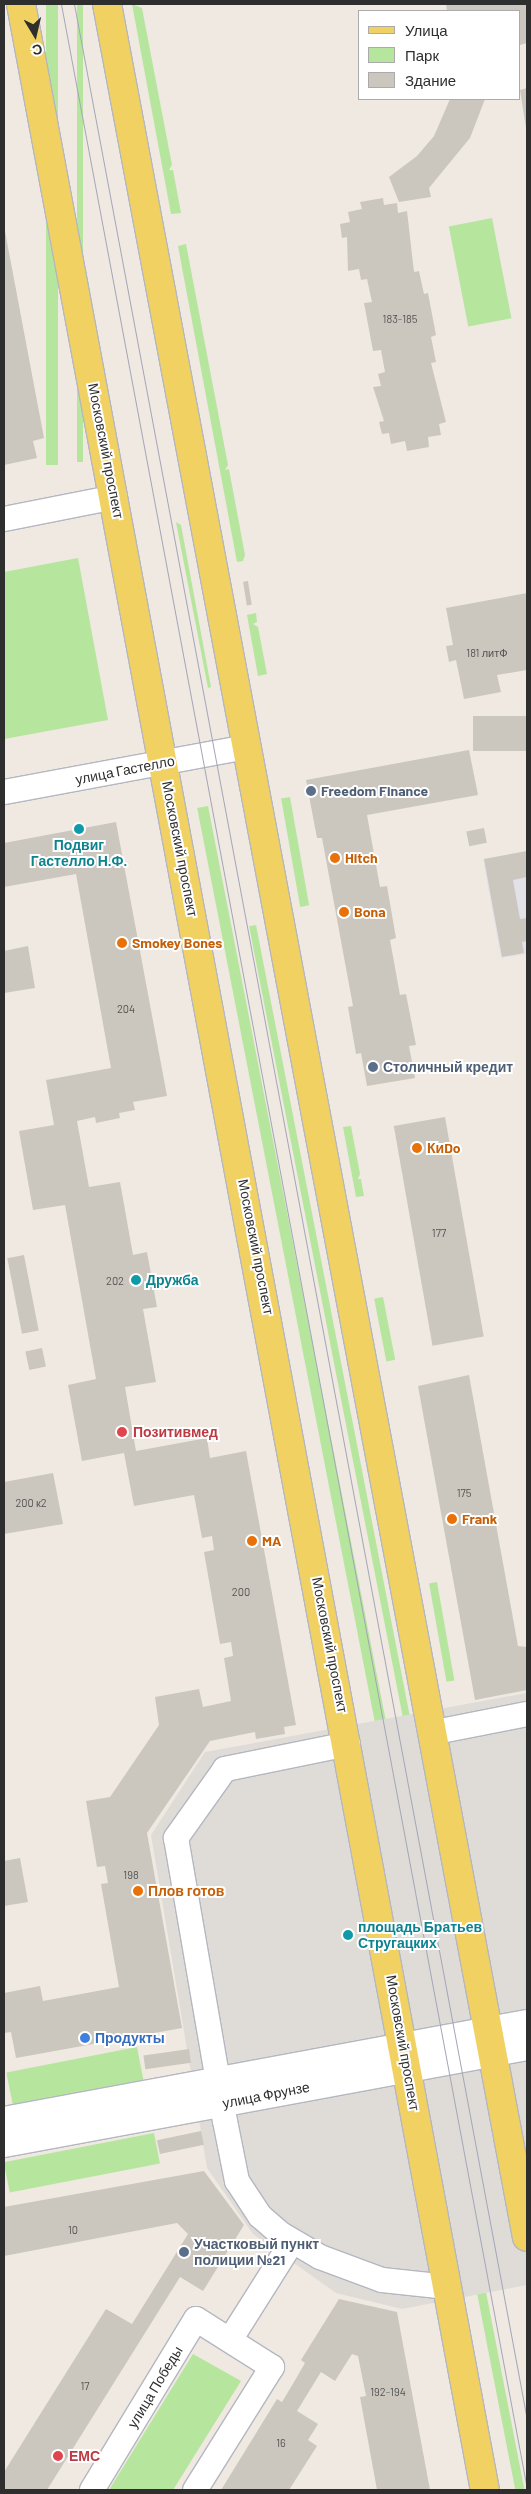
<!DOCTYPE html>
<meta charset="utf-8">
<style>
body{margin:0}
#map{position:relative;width:531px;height:2494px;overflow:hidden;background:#efe9e1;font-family:Barlow,sans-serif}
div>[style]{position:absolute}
.industrial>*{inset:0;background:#e3e1e8}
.green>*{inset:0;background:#b6e59e;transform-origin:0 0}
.plaza>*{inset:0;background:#dfdcd8}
.building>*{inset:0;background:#cbc7bf;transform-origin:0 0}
.roads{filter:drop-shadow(1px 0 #b4b7c1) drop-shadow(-1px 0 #b4b7c1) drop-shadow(0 1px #b4b7c1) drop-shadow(0 -1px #b4b7c1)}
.street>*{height:24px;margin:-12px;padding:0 12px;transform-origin:12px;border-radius:12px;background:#fff}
.secondary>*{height:28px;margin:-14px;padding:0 14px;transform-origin:14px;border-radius:14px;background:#fff}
.primary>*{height:28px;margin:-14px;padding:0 14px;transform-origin:14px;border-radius:14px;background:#f2d163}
.tram>*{height:1px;margin:-0.5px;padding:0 0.5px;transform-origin:0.5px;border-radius:0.5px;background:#a3a6b8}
.dots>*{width:14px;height:14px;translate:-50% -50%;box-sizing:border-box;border:2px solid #fff;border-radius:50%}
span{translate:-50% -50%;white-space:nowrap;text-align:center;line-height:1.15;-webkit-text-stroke:4px #fff;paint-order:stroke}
.number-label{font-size:11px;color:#555452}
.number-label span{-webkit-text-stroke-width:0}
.street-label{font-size:14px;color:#2e2e2e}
.service-label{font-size:14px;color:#4e5e75;font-weight:700}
.left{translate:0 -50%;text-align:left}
.culture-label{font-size:14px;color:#0d838f;font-weight:700}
.food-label{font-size:14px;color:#c56008;font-weight:700}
.health-label{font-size:14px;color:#be3a42;font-weight:700}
.shop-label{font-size:14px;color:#366cbe;font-weight:700}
.frame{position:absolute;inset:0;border:5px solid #2e2e2e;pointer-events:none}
.legend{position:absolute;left:358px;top:10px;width:162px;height:90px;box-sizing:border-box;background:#fff;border:1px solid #ababab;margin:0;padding:6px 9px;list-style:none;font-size:15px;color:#2e2e2e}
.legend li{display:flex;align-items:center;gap:10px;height:25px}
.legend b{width:25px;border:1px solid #ababab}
.north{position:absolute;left:10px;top:10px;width:50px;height:50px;-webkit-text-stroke:4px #fff;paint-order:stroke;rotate:171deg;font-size:14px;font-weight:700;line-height:20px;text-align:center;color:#2e2e2e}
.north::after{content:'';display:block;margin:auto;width:18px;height:22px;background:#2e2e2e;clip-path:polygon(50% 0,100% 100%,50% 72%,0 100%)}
</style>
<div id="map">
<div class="industrial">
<i style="clip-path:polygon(527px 851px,527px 954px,501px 958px,483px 859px)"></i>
</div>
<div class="green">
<i style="left:46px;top:4px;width:12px;height:461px"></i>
<i style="left:77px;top:4px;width:6px;height:458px"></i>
<i style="clip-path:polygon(132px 4px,142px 8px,172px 165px,169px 170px,173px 170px,181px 213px,171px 214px)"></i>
<i style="left:492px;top:218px;width:102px;height:44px;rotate:79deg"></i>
<i style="clip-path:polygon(186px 244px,228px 465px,225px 470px,229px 469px,245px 555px,243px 561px,237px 562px,178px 246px)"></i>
<i style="clip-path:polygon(176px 522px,181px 525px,211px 687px,208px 688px)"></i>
<i style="clip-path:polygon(78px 558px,108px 720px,4px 739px,4px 572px)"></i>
<i style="clip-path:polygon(256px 613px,257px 622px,253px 624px,258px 627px,267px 674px,258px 676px,247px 615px)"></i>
<i style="left:290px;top:797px;width:110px;height:9px;rotate:80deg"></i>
<i style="left:208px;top:806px;width:1020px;height:11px;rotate:79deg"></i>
<i style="left:256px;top:925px;width:1075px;height:7px;rotate:79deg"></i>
<i style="clip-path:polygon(351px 1126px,360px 1174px,358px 1179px,361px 1179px,364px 1196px,356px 1197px,343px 1127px)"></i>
<i style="left:383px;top:1297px;width:64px;height:9px;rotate:79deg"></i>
<i style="left:437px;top:1582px;width:100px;height:8px;rotate:80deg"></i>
<i style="left:137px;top:2047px;width:37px;height:133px;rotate:79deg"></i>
<i style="left:154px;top:2133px;width:31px;height:153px;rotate:79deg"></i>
<i style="left:486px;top:2292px;width:202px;height:9px;rotate:79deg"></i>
<i style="clip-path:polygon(193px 2354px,241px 2381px,173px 2490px,109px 2490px)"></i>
</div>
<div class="plaza">
<i style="clip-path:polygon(527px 1693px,527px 2285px,402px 2309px,336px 2293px,253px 2234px,207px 2168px,151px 1835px,205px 1752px)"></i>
</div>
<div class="building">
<i style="clip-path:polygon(446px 4px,527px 4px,527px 43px,520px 45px,520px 11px,447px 11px)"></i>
<i style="clip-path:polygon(527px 88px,527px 127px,526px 128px,520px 90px)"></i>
<i style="clip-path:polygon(450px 99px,485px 99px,470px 138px,429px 188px,431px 197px,399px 202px,389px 177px,417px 156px,434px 136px)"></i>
<i style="clip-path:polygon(383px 198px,384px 205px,397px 203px,398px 213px,407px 211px,414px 272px,419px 271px,424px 294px,428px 293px,436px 335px,431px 337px,436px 362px,431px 363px,446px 422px,439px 424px,441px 435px,428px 437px,429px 447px,407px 451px,405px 441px,391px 444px,389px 433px,382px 434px,379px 422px,384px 421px,373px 387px,381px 386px,378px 374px,385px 372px,381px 350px,373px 351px,364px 303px,372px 302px,367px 279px,361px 280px,359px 269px,348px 271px,347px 237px,342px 238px,340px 224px,350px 222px,348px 212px,362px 209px,360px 202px)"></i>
<i style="clip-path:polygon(4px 226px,44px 438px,33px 441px,37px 458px,4px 465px)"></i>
<i style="left:248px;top:581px;width:24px;height:5px;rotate:81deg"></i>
<i style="clip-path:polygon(527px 593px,527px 670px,497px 675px,501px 692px,464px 699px,456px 660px,449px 662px,446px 646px,453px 645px,446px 608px)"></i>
<i style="left:527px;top:716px;width:35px;height:54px;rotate:90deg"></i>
<i style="clip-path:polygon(469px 750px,478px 795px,367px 815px,380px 887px,387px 886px,396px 938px,390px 940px,400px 995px,406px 994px,416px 1045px,409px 1046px,415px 1078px,367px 1086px,361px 1053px,356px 1054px,348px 1007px,353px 1006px,322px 838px,317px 838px,306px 780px)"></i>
<i style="clip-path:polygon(116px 822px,167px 1096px,133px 1102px,135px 1110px,119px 1113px,120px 1118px,96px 1123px,95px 1117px,77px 1121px,89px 1187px,120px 1182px,133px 1255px,147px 1252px,157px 1307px,143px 1309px,156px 1382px,125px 1387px,136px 1451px,207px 1438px,210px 1458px,246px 1451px,296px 1725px,284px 1727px,285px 1734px,256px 1739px,255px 1732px,210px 1741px,147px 1833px,182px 2028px,16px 2058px,11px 2032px,4px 2033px,4px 1993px,40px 1986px,43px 2001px,119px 1987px,101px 1884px,108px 1883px,105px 1866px,97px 1867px,86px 1801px,110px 1797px,159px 1725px,155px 1697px,199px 1689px,203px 1707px,231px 1701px,224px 1658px,233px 1656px,231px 1642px,220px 1644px,204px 1552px,214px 1550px,212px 1536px,202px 1538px,194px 1495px,134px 1506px,124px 1453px,82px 1461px,68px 1385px,96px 1379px,65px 1205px,33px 1210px,19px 1131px,54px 1125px,46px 1080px,111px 1068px,76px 874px,4px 887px,4px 843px)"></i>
<i style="left:484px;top:828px;width:15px;height:18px;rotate:79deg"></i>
<i style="clip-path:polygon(527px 851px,527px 877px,513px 880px,520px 919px,527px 918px,527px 941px,522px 942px,524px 953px,502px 957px,484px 859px)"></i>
<i style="clip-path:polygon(28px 946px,35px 988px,4px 993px,4px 951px)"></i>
<i style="left:445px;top:1117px;width:223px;height:52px;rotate:80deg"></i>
<i style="left:24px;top:1255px;width:77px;height:17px;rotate:79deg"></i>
<i style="left:42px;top:1348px;width:19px;height:17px;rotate:78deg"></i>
<i style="clip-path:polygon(469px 1375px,518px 1646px,527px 1647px,527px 1690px,475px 1700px,418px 1386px)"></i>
<i style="clip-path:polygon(53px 1473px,63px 1524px,4px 1534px,4px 1482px)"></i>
<i style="clip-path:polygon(20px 1858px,28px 1902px,4px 1906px,4px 1861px)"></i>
<i style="left:189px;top:2049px;width:14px;height:46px;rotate:82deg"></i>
<i style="left:201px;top:2131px;width:14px;height:45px;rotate:78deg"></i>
<i style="clip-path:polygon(204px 2171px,244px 2225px,203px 2291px,180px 2277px,47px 2490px,4px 2490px,4px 2472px,106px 2309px,132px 2324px,188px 2234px,177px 2223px,4px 2256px,4px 2207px)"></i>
<i style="clip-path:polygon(339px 2299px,397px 2312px,430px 2490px,377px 2490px,360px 2397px,366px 2396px,358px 2356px,352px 2354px,335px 2381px,321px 2372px,297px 2411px,318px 2424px,308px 2440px,317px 2446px,289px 2490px,221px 2490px,277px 2399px,282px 2402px,294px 2382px,305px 2363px,301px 2360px)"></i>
</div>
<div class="roads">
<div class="street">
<i style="left:4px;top:519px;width:113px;rotate:-11.2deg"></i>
<i style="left:4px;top:792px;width:247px;rotate:-10.5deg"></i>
<i style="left:431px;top:1733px;width:98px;rotate:-11.2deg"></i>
<i style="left:348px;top:1744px;width:126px;rotate:168.5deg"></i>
<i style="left:225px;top:1769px;width:85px;rotate:125.4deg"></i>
<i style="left:176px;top:1838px;width:287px;rotate:80.2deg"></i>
<i style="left:225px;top:2121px;width:61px;rotate:78.7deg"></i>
<i style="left:237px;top:2181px;width:42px;rotate:56.7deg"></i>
<i style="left:260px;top:2216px;width:28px;rotate:41deg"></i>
<i style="left:281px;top:2234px;width:45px;rotate:30.5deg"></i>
<i style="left:320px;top:2257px;width:66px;rotate:20.4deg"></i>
<i style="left:382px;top:2280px;width:66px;rotate:6.1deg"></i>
<i style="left:230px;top:2340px;width:116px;rotate:-57.7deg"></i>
<i style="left:92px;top:2490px;width:200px;rotate:-58.7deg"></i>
<i style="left:196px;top:2319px;width:90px;rotate:32.3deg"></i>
<i style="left:272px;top:2367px;width:145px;rotate:122deg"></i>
</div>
<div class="secondary">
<i style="left:4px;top:2121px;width:532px;rotate:-10.51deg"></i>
<i style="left:4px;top:2143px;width:532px;rotate:-10.51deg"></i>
</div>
<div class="primary">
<i style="left:21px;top:4px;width:2529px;rotate:79.43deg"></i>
<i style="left:107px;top:4px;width:2272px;rotate:79.35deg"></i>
</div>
</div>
<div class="tram">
<i style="left:61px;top:4px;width:2529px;rotate:79.38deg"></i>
<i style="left:74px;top:4px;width:2459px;rotate:79.38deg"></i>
</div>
<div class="dots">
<i style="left:311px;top:791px;background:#5c6f8a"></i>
<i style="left:79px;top:829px;background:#0f9aa8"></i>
<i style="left:335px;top:858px;background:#e8710a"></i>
<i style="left:344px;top:912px;background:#e8710a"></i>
<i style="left:122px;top:943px;background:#e8710a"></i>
<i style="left:373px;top:1067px;background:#5c6f8a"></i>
<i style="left:417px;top:1148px;background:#e8710a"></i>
<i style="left:136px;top:1280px;background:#0f9aa8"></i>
<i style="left:122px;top:1432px;background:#e0444e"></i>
<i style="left:452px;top:1519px;background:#e8710a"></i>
<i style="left:252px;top:1541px;background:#e8710a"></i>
<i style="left:138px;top:1891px;background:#e8710a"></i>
<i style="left:348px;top:1935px;background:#0f9aa8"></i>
<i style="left:85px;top:2038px;background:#3f7fe0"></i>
<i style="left:184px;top:2252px;background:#5c6f8a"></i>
<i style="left:58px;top:2456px;background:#e0444e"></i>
</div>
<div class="number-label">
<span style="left:400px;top:319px">183-185</span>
<span style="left:487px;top:653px">181 литФ</span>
<span style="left:126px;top:1009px">204</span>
<span style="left:439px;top:1233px">177</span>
<span style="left:115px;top:1281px">202</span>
<span style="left:464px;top:1493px">175</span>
<span style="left:31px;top:1503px">200 к2</span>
<span style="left:241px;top:1592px">200</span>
<span style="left:131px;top:1875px">198</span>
<span style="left:73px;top:2230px">10</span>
<span style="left:85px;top:2386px">17</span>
<span style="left:388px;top:2392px">192-194</span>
<span style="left:281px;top:2443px">16</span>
</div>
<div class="street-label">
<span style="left:106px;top:451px;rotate:79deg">Московский проспект</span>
<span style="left:125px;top:770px;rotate:-11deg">улица Гастелло</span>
<span style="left:180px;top:849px;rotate:79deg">Московский проспект</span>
<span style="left:256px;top:1247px;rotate:79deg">Московский проспект</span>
<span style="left:330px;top:1645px;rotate:79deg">Московский проспект</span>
<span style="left:403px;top:2043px;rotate:80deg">Московский проспект</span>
<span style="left:266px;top:2095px;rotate:-11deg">улица Фрунзе</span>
<span style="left:155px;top:2387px;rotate:-59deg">улица Победы</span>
</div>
<div class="service-label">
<span class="left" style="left:321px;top:791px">Freedom Finance</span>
<span class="left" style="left:383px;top:1067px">Столичный кредит</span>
<span class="left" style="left:194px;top:2252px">Участковый пункт<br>полиции №21</span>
</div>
<div class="culture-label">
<span style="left:79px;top:853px">Подвиг<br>Гастелло Н.Ф.</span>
<span class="left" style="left:146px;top:1280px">Дружба</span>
<span class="left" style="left:358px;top:1935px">площадь Братьев<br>Стругацких</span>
</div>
<div class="food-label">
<span class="left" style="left:345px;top:858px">Hitch</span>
<span class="left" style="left:354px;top:912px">Bona</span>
<span class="left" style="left:132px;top:943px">Smokey Bones</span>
<span class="left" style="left:427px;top:1148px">КиDo</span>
<span class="left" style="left:462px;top:1519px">Frank</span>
<span class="left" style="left:262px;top:1541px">MA</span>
<span class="left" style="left:148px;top:1891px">Плов готов</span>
</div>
<div class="health-label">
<span class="left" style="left:133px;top:1432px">Позитивмед</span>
<span class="left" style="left:69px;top:2456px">ЕМС</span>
</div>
<div class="shop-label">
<span class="left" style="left:95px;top:2038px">Продукты</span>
</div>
<div class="frame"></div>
<ul class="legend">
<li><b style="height:6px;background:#f2d163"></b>Улица</li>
<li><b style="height:14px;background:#b6e59e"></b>Парк</li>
<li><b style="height:14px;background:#cbc7bf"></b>Здание</li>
</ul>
<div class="north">С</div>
</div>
